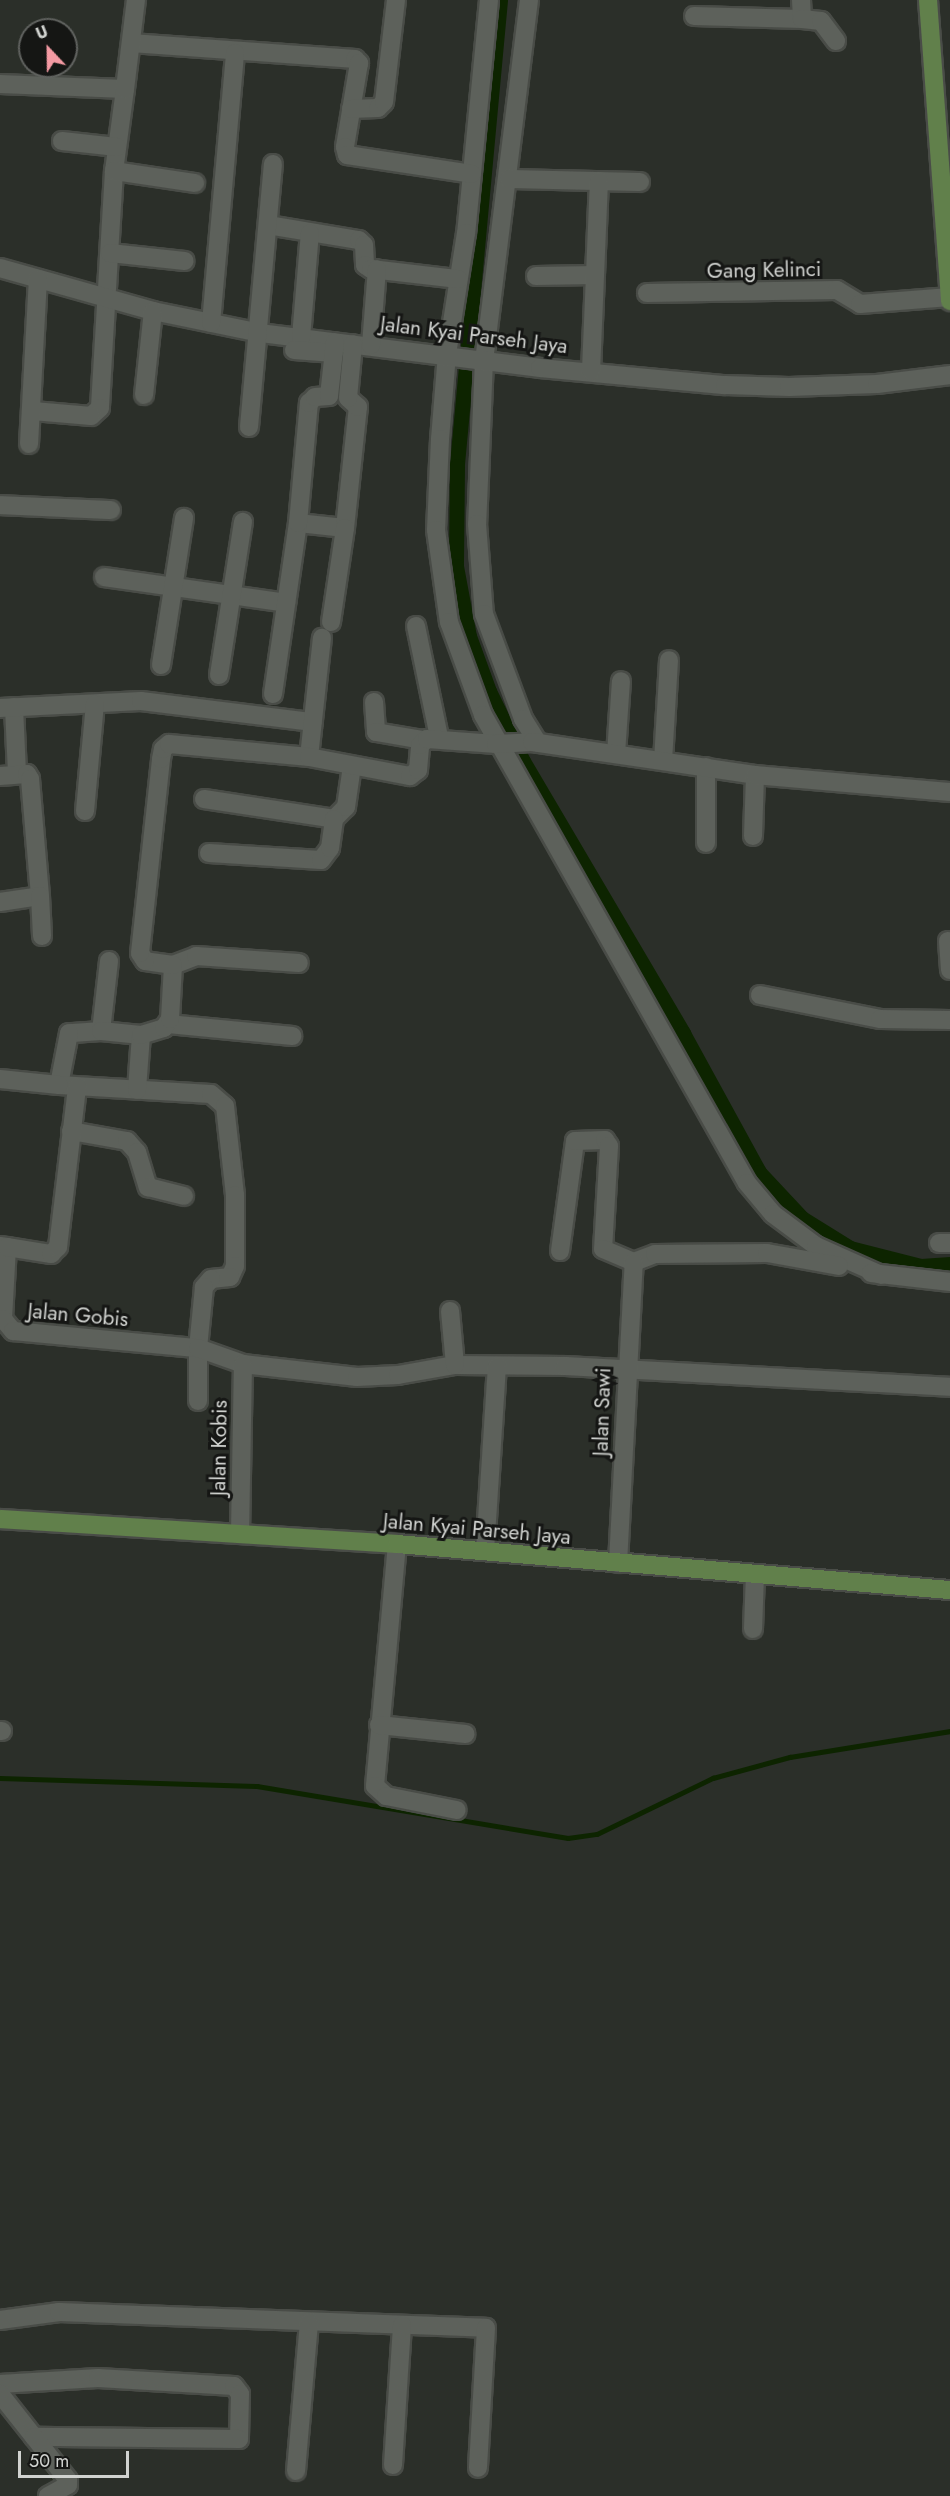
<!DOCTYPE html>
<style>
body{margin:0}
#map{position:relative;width:950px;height:2496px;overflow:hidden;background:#2b2f29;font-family:Jost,sans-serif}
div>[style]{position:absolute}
.stream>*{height:4.5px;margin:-2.25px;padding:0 2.25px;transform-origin:2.25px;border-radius:2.25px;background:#0d2400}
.canal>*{height:15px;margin:-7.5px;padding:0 7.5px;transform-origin:7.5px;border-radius:7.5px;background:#0d2400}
.roads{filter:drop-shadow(2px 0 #494c47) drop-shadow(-2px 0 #494c47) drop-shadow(0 2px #494c47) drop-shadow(0 -2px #494c47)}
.minor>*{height:18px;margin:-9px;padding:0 9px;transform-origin:9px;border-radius:9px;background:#5d615b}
.major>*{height:18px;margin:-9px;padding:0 9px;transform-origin:9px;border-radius:9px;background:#61804b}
span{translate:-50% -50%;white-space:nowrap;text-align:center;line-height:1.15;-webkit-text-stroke:6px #151614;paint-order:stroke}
.street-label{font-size:21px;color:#d1d3d0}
.north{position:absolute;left:18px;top:18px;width:60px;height:60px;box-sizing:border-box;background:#151614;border:2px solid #60625f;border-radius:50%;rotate:338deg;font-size:16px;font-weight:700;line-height:24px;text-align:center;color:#d1d3d0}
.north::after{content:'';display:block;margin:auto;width:21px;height:27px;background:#f49aa3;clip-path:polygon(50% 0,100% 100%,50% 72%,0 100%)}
.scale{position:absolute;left:18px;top:2451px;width:111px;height:27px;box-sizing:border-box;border:3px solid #d1d3d0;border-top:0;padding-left:8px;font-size:18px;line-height:21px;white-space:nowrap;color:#d1d3d0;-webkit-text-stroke:4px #151614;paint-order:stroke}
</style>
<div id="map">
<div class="stream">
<i style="left:0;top:1778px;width:257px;rotate:1.8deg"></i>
<i style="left:257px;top:1786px;width:315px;rotate:9.5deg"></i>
<i style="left:568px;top:1838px;width:29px;rotate:-8deg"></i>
<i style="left:597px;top:1834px;width:129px;rotate:-25.8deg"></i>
<i style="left:713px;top:1778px;width:80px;rotate:-15.3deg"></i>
<i style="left:790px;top:1757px;width:162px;rotate:-9.2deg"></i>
<i style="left:47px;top:2468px;width:14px;rotate:54deg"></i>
</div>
<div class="canal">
<i style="left:500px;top:0;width:468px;rotate:95.3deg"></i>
<i style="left:457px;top:466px;width:100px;rotate:90.6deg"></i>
<i style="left:456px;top:566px;width:71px;rotate:79.5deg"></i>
<i style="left:469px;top:636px;width:59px;rotate:70deg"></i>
<i style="left:489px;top:691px;width:78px;rotate:64.1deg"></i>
<i style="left:523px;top:761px;width:316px;rotate:59.5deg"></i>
<i style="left:683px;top:1033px;width:158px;rotate:61.3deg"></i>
<i style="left:759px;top:1172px;width:63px;rotate:46.9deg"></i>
<i style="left:802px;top:1218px;width:57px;rotate:32deg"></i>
<i style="left:850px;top:1248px;width:73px;rotate:14.2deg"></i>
<i style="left:921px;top:1266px;width:29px;rotate:-4deg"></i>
</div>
<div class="roads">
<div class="minor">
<i style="left:489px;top:0;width:234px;rotate:95.6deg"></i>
<i style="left:466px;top:233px;width:122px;rotate:98.9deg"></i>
<i style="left:447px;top:354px;width:85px;rotate:94.7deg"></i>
<i style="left:440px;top:439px;width:91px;rotate:92.5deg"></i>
<i style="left:436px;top:530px;width:93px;rotate:82deg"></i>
<i style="left:449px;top:622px;width:99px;rotate:69.9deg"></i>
<i style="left:483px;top:715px;width:537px;rotate:60.57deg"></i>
<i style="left:747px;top:1183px;width:40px;rotate:50deg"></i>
<i style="left:773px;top:1214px;width:54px;rotate:36.7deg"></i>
<i style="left:816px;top:1246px;width:71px;rotate:24deg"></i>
<i style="left:529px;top:0;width:363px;rotate:97.1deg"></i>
<i style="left:484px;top:360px;width:164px;rotate:92.4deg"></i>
<i style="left:477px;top:524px;width:90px;rotate:85.6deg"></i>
<i style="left:484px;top:614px;width:112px;rotate:69.6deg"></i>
<i style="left:523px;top:719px;width:28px;rotate:58deg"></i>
<i style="left:694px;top:16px;width:108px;rotate:1.6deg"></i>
<i style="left:802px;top:19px;width:19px;rotate:-93deg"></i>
<i style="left:802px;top:19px;width:19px;rotate:6deg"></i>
<i style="left:821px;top:21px;width:25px;rotate:53deg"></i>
<i style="left:131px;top:43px;width:225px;rotate:4.1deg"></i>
<i style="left:355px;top:59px;width:6px;rotate:45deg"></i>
<i style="left:359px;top:63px;width:85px;rotate:99.5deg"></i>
<i style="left:345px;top:147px;width:8px;rotate:76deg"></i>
<i style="left:347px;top:155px;width:126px;rotate:8.6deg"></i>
<i style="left:0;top:84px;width:125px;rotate:2.3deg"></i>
<i style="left:125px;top:89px;width:83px;rotate:97.6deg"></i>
<i style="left:114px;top:171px;width:237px;rotate:93.4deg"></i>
<i style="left:100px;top:408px;width:12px;rotate:138deg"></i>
<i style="left:91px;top:416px;width:58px;rotate:-175.1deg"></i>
<i style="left:125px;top:89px;width:90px;rotate:-83deg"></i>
<i style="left:351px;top:109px;width:27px;rotate:-2deg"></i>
<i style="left:378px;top:108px;width:8px;rotate:-45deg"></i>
<i style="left:384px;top:102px;width:103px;rotate:-83.3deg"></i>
<i style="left:62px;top:141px;width:55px;rotate:6.2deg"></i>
<i style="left:114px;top:171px;width:82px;rotate:8.4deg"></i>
<i style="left:509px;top:179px;width:131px;rotate:1.3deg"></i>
<i style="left:268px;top:225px;width:92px;rotate:9.4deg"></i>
<i style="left:359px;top:240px;width:7px;rotate:45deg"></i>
<i style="left:364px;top:245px;width:20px;rotate:87deg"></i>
<i style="left:365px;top:265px;width:7px;rotate:34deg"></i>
<i style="left:371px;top:269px;width:88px;rotate:6.6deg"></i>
<i style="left:110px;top:253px;width:75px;rotate:6.1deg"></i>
<i style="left:0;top:268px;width:159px;rotate:15.7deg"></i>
<i style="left:153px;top:311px;width:109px;rotate:11.6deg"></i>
<i style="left:260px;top:333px;width:282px;rotate:7.1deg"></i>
<i style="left:540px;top:368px;width:186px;rotate:5.3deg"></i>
<i style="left:725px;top:385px;width:64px;rotate:1.8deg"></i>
<i style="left:789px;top:387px;width:88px;rotate:-2deg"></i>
<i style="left:877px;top:384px;width:74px;rotate:-7deg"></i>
<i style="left:536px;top:276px;width:59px;rotate:-1deg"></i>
<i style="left:647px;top:293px;width:190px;rotate:-0.9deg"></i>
<i style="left:837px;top:290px;width:27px;rotate:31deg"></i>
<i style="left:860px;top:304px;width:90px;rotate:-4.4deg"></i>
<i style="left:211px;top:323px;width:271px;rotate:-84.9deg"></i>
<i style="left:301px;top:337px;width:104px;rotate:-85.1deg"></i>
<i style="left:371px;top:345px;width:76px;rotate:-85.5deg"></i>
<i style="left:294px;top:350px;width:40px;rotate:4.3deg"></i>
<i style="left:591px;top:371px;width:190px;rotate:-87.6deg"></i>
<i style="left:144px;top:395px;width:84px;rotate:-83.9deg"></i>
<i style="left:249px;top:427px;width:264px;rotate:-84.8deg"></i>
<i style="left:29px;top:444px;width:165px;rotate:-86.9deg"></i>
<i style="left:0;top:505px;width:111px;rotate:2.6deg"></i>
<i style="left:298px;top:523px;width:47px;rotate:6.1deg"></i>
<i style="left:345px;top:528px;width:122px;rotate:-83.9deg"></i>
<i style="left:358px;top:407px;width:13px;rotate:-138deg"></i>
<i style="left:348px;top:398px;width:54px;rotate:-84.7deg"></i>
<i style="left:104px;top:577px;width:184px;rotate:8.1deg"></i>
<i style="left:331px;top:622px;width:95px;rotate:-81.5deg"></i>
<i style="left:416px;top:626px;width:113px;rotate:78.3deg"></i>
<i style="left:161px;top:665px;width:149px;rotate:-81.1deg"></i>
<i style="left:219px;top:675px;width:155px;rotate:-81.1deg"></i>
<i style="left:273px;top:694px;width:173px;rotate:-81.7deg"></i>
<i style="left:298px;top:523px;width:121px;rotate:-84.8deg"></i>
<i style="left:309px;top:403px;width:8px;rotate:-45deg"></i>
<i style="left:315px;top:397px;width:14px;rotate:-4deg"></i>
<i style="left:329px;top:396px;width:54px;rotate:-83.7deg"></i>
<i style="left:374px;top:702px;width:30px;rotate:86deg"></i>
<i style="left:376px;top:732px;width:48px;rotate:9.7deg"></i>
<i style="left:14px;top:707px;width:67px;rotate:87.4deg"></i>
<i style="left:0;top:708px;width:141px;rotate:-2.8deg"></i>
<i style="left:141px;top:701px;width:173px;rotate:7deg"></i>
<i style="left:616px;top:754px;width:73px;rotate:-86.1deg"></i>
<i style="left:309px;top:757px;width:120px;rotate:-83.8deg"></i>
<i style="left:663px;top:761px;width:101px;rotate:-86.6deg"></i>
<i style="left:0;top:776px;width:27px;rotate:-4deg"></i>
<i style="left:27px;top:774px;width:6px;rotate:59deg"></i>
<i style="left:30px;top:779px;width:117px;rotate:85.1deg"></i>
<i style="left:204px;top:799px;width:132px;rotate:8.7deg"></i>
<i style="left:334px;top:819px;width:17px;rotate:-45deg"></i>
<i style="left:346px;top:807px;width:41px;rotate:-81.7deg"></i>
<i style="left:85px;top:811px;width:107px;rotate:-84.7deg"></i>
<i style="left:753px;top:836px;width:61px;rotate:-88.1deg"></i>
<i style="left:706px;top:843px;width:76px;rotate:-90deg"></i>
<i style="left:209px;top:853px;width:112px;rotate:3.6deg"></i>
<i style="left:321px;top:860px;width:15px;rotate:-53deg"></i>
<i style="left:330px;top:848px;width:29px;rotate:-82deg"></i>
<i style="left:0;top:902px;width:40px;rotate:-8.5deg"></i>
<i style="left:40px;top:896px;width:40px;rotate:87.1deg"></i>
<i style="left:948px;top:941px;width:29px;rotate:86deg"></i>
<i style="left:109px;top:961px;width:70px;rotate:96.5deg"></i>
<i style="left:101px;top:1031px;width:32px;rotate:176deg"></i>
<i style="left:69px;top:1033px;width:53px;rotate:100.9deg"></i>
<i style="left:59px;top:1085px;width:152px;rotate:3.4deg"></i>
<i style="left:211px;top:1094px;width:18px;rotate:41deg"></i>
<i style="left:225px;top:1106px;width:90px;rotate:83.6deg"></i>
<i style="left:235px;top:1195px;width:71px;rotate:90deg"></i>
<i style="left:235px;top:1266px;width:12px;rotate:114deg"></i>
<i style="left:230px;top:1277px;width:19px;rotate:174deg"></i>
<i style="left:211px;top:1279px;width:11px;rotate:131deg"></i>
<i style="left:204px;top:1287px;width:61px;rotate:95.6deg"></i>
<i style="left:198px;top:1348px;width:53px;rotate:90deg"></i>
<i style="left:173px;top:965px;width:25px;rotate:-21deg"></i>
<i style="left:196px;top:956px;width:103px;rotate:3.9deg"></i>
<i style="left:760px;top:995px;width:122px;rotate:11.3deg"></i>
<i style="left:880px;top:1019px;width:70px;rotate:0.8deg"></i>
<i style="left:168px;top:1024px;width:125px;rotate:5.5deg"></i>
<i style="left:101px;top:1031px;width:40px;rotate:5.7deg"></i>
<i style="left:141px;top:1035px;width:55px;rotate:94.2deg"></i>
<i style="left:141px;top:1035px;width:24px;rotate:-17deg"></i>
<i style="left:164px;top:1028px;width:11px;rotate:-56deg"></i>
<i style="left:170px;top:1019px;width:54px;rotate:-86.8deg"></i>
<i style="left:173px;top:965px;width:28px;rotate:-172deg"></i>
<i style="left:145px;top:961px;width:9px;rotate:-122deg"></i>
<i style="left:140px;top:953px;width:195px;rotate:-83.8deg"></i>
<i style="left:161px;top:759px;width:10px;rotate:-79deg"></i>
<i style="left:163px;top:749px;width:8px;rotate:-40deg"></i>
<i style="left:169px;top:744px;width:141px;rotate:5.3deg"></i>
<i style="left:309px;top:757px;width:103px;rotate:10.7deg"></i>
<i style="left:410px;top:776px;width:10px;rotate:-37deg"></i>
<i style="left:418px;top:770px;width:25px;rotate:-85deg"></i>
<i style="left:420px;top:745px;width:9px;rotate:-41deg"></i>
<i style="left:427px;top:739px;width:69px;rotate:4.1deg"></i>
<i style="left:496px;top:744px;width:36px;rotate:-3deg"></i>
<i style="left:532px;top:742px;width:225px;rotate:8.4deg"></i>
<i style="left:755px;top:775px;width:196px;rotate:5deg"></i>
<i style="left:0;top:1079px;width:59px;rotate:5.8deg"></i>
<i style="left:71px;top:1131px;width:57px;rotate:10.1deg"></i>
<i style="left:127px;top:1141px;width:15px;rotate:48deg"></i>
<i style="left:137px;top:1152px;width:37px;rotate:73deg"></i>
<i style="left:148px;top:1187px;width:37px;rotate:14deg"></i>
<i style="left:939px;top:1243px;width:11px"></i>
<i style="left:0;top:1246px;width:7px;rotate:8deg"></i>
<i style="left:7px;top:1247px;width:72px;rotate:93.2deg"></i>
<i style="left:3px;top:1319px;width:16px;rotate:50deg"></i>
<i style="left:13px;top:1331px;width:186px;rotate:5.3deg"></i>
<i style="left:198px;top:1348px;width:48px;rotate:19.6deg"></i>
<i style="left:243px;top:1364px;width:115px;rotate:6.5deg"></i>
<i style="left:357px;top:1377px;width:41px;rotate:-2.8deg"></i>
<i style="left:398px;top:1375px;width:58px;rotate:-10deg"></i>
<i style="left:455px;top:1365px;width:110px;rotate:0.5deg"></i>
<i style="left:565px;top:1366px;width:386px;rotate:3.1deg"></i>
<i style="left:7px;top:1247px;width:45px;rotate:9deg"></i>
<i style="left:51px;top:1254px;width:10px;rotate:-45deg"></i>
<i style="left:58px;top:1247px;width:161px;rotate:-83.2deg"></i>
<i style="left:560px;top:1251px;width:111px;rotate:-82.2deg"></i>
<i style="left:575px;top:1141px;width:30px;rotate:-2deg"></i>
<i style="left:605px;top:1140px;width:7px;rotate:56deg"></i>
<i style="left:609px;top:1146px;width:103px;rotate:93.3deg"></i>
<i style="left:603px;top:1249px;width:34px;rotate:23deg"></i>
<i style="left:634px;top:1262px;width:22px;rotate:-21deg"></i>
<i style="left:655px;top:1254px;width:112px;rotate:-0.5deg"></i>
<i style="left:767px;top:1253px;width:73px;rotate:10.2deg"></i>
<i style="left:871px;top:1273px;width:80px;rotate:6.5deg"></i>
<i style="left:450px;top:1311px;width:54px;rotate:84.7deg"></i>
<i style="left:240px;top:1534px;width:170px;rotate:-89deg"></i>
<i style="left:397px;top:1544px;width:243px;rotate:95.2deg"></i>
<i style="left:375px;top:1786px;width:15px;rotate:42deg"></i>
<i style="left:386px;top:1796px;width:72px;rotate:11.2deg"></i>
<i style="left:485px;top:1551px;width:185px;rotate:-86.3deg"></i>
<i style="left:618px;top:1563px;width:301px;rotate:-87deg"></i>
<i style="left:753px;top:1629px;width:54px;rotate:-87.9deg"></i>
<i style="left:379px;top:1725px;width:87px;rotate:5.9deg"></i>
<i style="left:0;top:1731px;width:2px"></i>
<i style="left:0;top:2320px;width:60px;rotate:-7.7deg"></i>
<i style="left:59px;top:2312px;width:427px;rotate:2.1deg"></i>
<i style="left:486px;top:2328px;width:140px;rotate:93.3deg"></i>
<i style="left:0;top:2384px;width:98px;rotate:-3.5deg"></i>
<i style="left:98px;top:2378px;width:136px;rotate:3.4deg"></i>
<i style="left:234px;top:2386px;width:10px;rotate:53deg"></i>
<i style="left:240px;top:2394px;width:45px;rotate:91.3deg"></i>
<i style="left:239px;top:2439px;width:205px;rotate:-179.4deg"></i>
<i style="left:34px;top:2437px;width:55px;rotate:-128.3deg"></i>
<i style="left:34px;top:2437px;width:55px;rotate:51.7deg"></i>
<i style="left:68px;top:2480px;width:5px;rotate:90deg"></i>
<i style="left:68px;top:2485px;width:23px;rotate:151deg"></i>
<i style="left:393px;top:2465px;width:140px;rotate:-86.3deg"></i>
<i style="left:296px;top:2471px;width:149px;rotate:-85deg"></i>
</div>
<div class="major">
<i style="left:928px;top:0;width:302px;rotate:85.8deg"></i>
<i style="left:0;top:1519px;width:398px;rotate:3.6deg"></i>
<i style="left:397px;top:1544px;width:555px;rotate:4.76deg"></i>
</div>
</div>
<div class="street-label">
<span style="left:764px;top:270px;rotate:-1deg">Gang Kelinci</span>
<span style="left:474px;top:335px;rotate:7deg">Jalan Kyai Parseh Jaya</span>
<span style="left:78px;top:1315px;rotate:5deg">Jalan Gobis</span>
<span style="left:602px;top:1412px;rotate:-88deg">Jalan Sawi</span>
<span style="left:219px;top:1448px;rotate:-89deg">Jalan Kobis</span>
<span style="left:477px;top:1529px;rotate:5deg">Jalan Kyai Parseh Jaya</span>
</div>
<div class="north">U</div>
<div class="scale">50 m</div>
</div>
